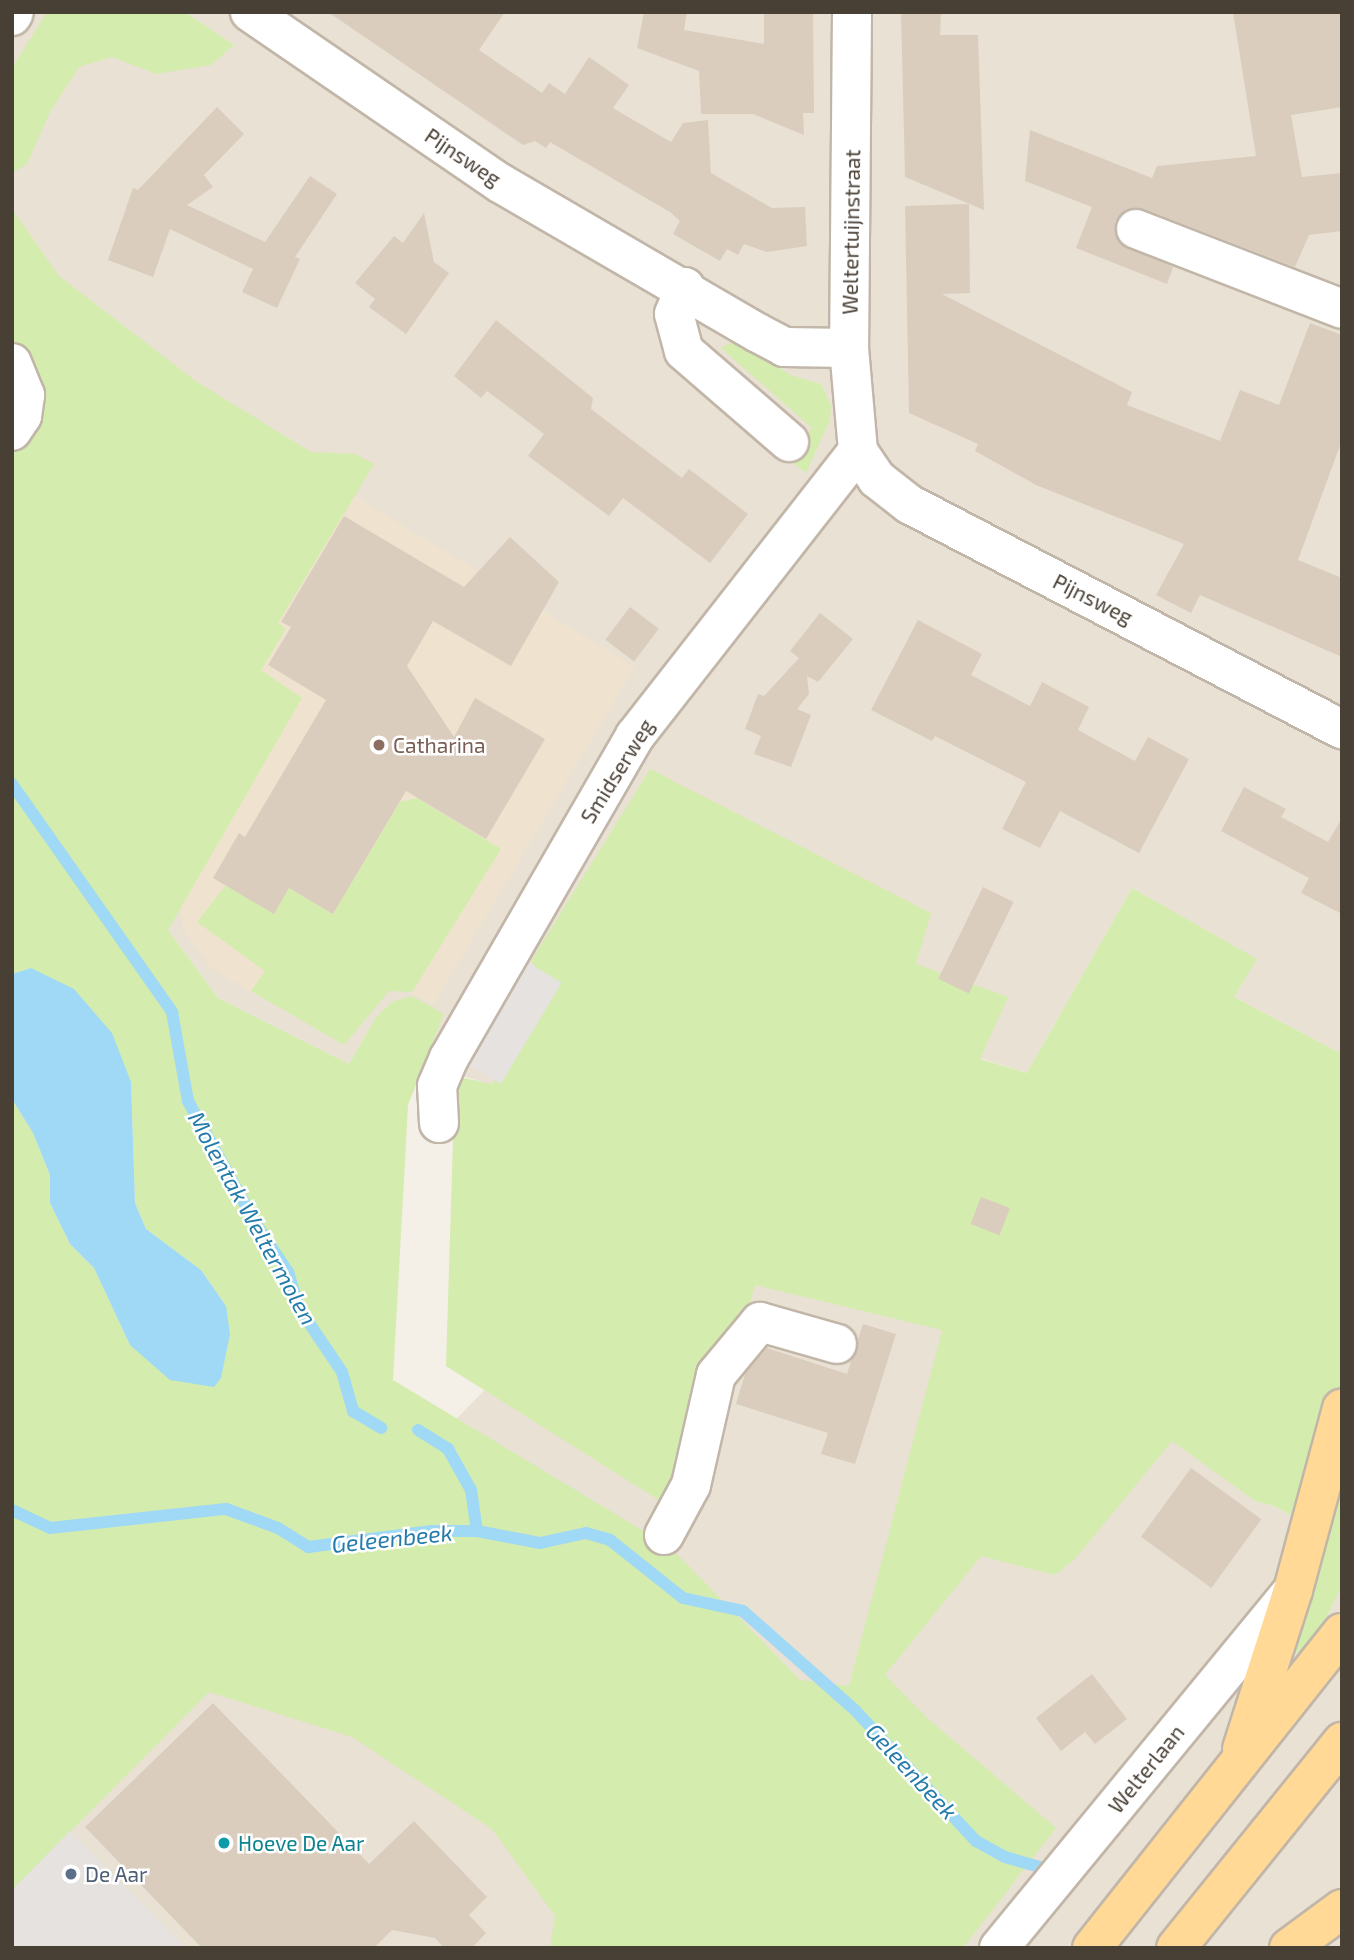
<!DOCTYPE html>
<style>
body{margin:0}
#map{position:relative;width:1354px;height:1960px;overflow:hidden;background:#f4efe7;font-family:"Exo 2",sans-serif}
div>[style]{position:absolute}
.residential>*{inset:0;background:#e9e1d4}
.education>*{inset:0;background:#efe3cf}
.green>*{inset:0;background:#d4ecad}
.parking>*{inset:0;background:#e5e2df;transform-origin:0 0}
.water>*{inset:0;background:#9fd9f5}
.stream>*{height:12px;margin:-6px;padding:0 6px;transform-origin:6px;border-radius:6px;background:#9fd9f5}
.building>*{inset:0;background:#dacdbe;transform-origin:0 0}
.roads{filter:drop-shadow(2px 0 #c1b6a8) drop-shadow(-2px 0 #c1b6a8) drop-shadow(0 2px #c1b6a8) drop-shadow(0 -2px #c1b6a8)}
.minor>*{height:38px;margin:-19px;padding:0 19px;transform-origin:19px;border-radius:19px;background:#fff}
.major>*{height:38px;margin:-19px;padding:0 19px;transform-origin:19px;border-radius:19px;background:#ffd995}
.dots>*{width:19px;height:19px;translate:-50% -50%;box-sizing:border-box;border:4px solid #fff;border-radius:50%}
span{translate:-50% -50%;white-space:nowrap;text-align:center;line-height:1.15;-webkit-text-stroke:5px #fff;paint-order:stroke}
.street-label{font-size:21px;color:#483f35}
.education-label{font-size:21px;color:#785e54}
.left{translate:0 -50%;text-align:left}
.culture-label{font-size:21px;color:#0d838f}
.service-label{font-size:21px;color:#4e5e75}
.water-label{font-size:23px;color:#247cab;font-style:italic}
.frame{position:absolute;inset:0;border:14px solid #483f35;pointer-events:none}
</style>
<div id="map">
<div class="residential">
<i style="clip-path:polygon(12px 12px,1342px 12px,1342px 1054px,1234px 997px,1256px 959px,1132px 888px,1027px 1073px,980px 1058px,549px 986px,492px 1085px,424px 1064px,444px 1014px,376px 1017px,349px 1064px,218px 998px,12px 718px)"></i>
<i style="clip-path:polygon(668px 1201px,1089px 1357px,1255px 1501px,1274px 1506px,1323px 1533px,1320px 1631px,1342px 1585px,1342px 1948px,12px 1948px,12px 1845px,368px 1510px)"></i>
</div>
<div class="education">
<i style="clip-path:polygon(328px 480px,635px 667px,433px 1005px,402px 988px,389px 991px,372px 1005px,344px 1045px,212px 969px,183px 929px,168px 774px)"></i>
</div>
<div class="green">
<i style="clip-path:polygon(47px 12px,185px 12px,234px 45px,211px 65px,156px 74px,112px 57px,79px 67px,50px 112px,27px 164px,12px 173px,12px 68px)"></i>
<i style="clip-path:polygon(12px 209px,59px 276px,197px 382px,311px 452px,356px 454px,374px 464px,278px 623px,286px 629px,261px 670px,302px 698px,168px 930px,218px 998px,349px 1064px,376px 1017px,392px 1002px,412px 996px,444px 1014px,408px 1105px,393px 1380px,670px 1547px,800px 1680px,849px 1686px,942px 1330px,755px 1285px,692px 1521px,446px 1366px,455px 1076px,492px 1084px,549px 986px,531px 961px,650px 769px,931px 913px,916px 964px,1008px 997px,980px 1059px,1027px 1073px,1132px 888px,1257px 959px,1234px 997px,1342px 1054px,1342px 1585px,1320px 1631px,1301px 1655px,1290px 1648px,1323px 1533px,1274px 1506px,1255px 1501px,1172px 1441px,1075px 1559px,1055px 1575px,981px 1556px,885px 1675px,926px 1717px,1056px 1828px,963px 1948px,550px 1948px,555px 1916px,492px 1829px,352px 1737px,209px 1692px,12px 1890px,12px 1099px,33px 1133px,50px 1175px,50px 1203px,70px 1244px,94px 1268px,130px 1345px,226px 1306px,201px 1270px,146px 1229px,135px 1203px,131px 1082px,31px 968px,12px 974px)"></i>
<i style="clip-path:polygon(738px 339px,790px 375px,821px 384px,831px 405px,830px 420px,806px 473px,787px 458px,812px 428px,721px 348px)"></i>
<i style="clip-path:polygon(417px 798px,501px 849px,412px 992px,389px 991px,344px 1045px,251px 991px,265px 971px,197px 922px,226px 885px,274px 914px,289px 888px,333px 914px,400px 802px)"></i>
</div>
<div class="parking">
<i style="left:524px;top:960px;width:44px;height:118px;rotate:31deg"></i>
<i style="clip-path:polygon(70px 1831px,186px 1948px,12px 1948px,12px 1890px)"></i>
</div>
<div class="water">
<i style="clip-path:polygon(31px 968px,74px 989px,112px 1033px,131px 1082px,135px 1203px,146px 1229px,201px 1270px,226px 1306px,230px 1334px,221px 1378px,214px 1387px,170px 1380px,130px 1345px,94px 1268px,70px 1244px,50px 1203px,50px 1175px,33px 1133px,12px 1099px,12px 974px)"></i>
</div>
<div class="stream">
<i style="left:12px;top:784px;width:279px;rotate:54.9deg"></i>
<i style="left:172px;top:1012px;width:90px;rotate:79.8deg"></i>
<i style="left:188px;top:1101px;width:141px;rotate:61.1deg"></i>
<i style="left:256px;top:1224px;width:58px;rotate:56.3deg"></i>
<i style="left:288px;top:1272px;width:38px;rotate:73deg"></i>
<i style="left:299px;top:1308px;width:77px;rotate:56.1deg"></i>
<i style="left:342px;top:1372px;width:41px;rotate:74.2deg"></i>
<i style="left:353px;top:1411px;width:33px;rotate:31deg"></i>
<i style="left:418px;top:1430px;width:36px;rotate:32deg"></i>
<i style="left:448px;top:1449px;width:47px;rotate:60.7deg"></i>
<i style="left:471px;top:1490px;width:41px;rotate:81.7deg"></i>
<i style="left:12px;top:1510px;width:42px;rotate:25.3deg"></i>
<i style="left:50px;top:1528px;width:177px;rotate:-6.2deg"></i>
<i style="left:226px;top:1509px;width:55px;rotate:20.1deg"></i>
<i style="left:278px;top:1528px;width:36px;rotate:32deg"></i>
<i style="left:308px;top:1547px;width:125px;rotate:-7.4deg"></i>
<i style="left:432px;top:1531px;width:45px"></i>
<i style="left:477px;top:1531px;width:64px;rotate:10.8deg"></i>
<i style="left:540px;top:1543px;width:47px;rotate:-12.3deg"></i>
<i style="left:586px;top:1533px;width:25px;rotate:16deg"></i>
<i style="left:610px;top:1540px;width:93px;rotate:38.5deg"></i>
<i style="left:683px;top:1598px;width:61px;rotate:12.2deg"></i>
<i style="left:743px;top:1611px;width:149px;rotate:41.5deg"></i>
<i style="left:855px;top:1710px;width:178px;rotate:47.3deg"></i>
<i style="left:976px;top:1841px;width:33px;rotate:29deg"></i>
<i style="left:1005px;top:1857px;width:36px;rotate:16deg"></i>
</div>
<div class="building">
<i style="clip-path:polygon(328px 12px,505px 12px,479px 50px,542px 93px,549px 83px,565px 94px,589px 57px,629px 85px,613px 108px,671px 142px,683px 123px,708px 120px,711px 173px,772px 208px,805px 207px,807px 246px,767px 252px,744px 244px,738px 255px,727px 249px,720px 261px,673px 234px,680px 221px,670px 212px,550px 142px,546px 148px,535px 141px,523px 145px)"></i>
<i style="clip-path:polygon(644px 12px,687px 12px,684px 30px,764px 44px,764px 12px,813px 12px,814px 113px,803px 113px,804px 135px,753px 114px,701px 114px,699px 71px,637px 48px)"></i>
<i style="clip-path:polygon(901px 12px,941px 12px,940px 35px,978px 35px,984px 210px,905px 177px)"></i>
<i style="clip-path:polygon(1233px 12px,1342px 12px,1342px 107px,1291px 115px,1302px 177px,1342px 173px,1342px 231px,1309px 235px,1295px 267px,1144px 209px,1123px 212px,1115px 222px,1119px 242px,1173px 267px,1167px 284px,1076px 248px,1092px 207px,1025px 181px,1030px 130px,1152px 178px,1157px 166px,1256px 156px)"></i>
<i style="clip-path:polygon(217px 107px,244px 134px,204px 175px,213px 187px,187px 205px,265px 242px,310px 176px,337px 194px,295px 257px,300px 259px,277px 308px,242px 292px,253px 269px,170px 229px,153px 277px,108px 260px,133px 188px,138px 190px)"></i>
<i style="clip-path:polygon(969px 204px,970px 293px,942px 294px,1132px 392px,1127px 405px,1220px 441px,1240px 390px,1279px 405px,1310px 323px,1342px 335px,1342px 440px,1298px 560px,1342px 578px,1342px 657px,1200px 595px,1191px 613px,1156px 595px,1184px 544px,1036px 485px,975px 451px,978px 444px,909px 413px,905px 206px)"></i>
<i style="clip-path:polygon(424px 213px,434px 262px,449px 273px,406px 334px,369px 307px,375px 299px,355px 283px,394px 236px,403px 243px)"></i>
<i style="clip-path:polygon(496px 320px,593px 398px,591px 409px,682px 478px,689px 469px,748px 514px,710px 563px,623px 498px,609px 516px,528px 456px,544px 434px,487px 391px,481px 398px,454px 376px)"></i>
<i style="clip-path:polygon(344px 516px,464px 587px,510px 537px,559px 582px,511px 666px,433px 621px,407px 666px,454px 737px,475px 698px,545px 739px,486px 839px,406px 791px,333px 914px,289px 888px,274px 914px,213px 878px,239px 833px,245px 837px,326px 700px,268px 665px,291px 627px,281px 622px)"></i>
<i style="left:630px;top:607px;width:36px;height:41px;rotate:37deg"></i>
<i style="clip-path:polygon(820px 613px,853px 639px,818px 682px,807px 676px,809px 694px,797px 709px,811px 715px,791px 767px,754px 754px,761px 736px,745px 729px,758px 694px,764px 696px,799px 658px,790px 651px)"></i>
<i style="clip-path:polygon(918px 620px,982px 654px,971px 675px,1030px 706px,1042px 682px,1089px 707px,1078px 730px,1135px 761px,1148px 737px,1189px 759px,1139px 853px,1060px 811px,1040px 848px,1002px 829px,1026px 782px,935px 736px,932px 741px,871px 710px)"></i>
<i style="clip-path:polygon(1244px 787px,1286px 809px,1281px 817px,1328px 842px,1342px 818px,1342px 914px,1301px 893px,1309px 878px,1221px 831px)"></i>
<i style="left:983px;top:887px;width:34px;height:102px;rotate:26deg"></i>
<i style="left:981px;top:1197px;width:31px;height:29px;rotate:21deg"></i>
<i style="clip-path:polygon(863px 1324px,896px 1334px,855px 1464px,821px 1454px,828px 1433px,736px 1404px,745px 1374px,767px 1348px,847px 1374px)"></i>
<i style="left:1191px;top:1468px;width:87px;height:85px;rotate:36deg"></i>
<i style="clip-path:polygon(1092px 1674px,1127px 1719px,1095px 1744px,1085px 1732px,1061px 1751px,1036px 1718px)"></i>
<i style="clip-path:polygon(213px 1703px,369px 1864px,414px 1821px,487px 1897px,469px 1915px,486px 1933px,472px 1948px,444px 1948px,435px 1938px,392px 1930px,374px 1948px,202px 1948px,85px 1827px)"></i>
</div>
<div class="roads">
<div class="minor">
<i style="left:250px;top:12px;width:303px;rotate:34.4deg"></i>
<i style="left:500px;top:183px;width:298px;rotate:30.2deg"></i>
<i style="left:758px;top:333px;width:30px;rotate:28deg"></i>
<i style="left:784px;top:347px;width:65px;rotate:0.9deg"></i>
<i style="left:852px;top:12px;width:336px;rotate:90.5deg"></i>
<i style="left:849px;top:348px;width:103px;rotate:85deg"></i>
<i style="left:12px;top:16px;width:4px;rotate:-63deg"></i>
<i style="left:1136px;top:229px;width:221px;rotate:21.2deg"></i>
<i style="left:685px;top:287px;width:29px;rotate:112deg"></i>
<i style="left:674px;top:314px;width:38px;rotate:75deg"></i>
<i style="left:684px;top:351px;width:139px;rotate:40.9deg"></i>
<i style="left:12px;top:363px;width:35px;rotate:68deg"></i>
<i style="left:25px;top:395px;width:21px;rotate:98deg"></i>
<i style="left:22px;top:416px;width:18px;rotate:124deg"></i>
<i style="left:858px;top:451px;width:34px;rotate:56deg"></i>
<i style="left:877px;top:479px;width:41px;rotate:38deg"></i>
<i style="left:909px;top:504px;width:488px;rotate:27.5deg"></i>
<i style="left:439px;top:1123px;width:37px;rotate:-93deg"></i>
<i style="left:437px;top:1086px;width:30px;rotate:-67deg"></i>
<i style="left:449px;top:1058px;width:372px;rotate:-60deg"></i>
<i style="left:635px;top:736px;width:362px;rotate:-52deg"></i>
<i style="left:664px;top:1535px;width:57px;rotate:-61.6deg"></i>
<i style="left:691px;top:1485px;width:113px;rotate:-77.2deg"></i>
<i style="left:716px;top:1375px;width:69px;rotate:-50.3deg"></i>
<i style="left:760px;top:1322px;width:80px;rotate:15.9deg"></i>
<i style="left:999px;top:1948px;width:463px;rotate:-50.6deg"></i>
</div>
<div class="major">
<i style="left:1242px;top:1749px;width:167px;rotate:-72.2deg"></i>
<i style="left:1293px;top:1590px;width:188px;rotate:-74.9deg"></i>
<i style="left:1092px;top:1948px;width:402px;rotate:-51.6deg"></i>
<i style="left:1176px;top:1948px;width:265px;rotate:-51.1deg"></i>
<i style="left:1289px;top:1948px;width:66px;rotate:-36.3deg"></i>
</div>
</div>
<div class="dots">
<i style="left:379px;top:745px;background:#8d6e63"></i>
<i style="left:224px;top:1843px;background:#0f9aa8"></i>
<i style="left:71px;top:1874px;background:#5c6f8a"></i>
</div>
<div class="street-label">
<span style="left:463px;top:157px;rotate:34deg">Pijnsweg</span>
<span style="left:851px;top:232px;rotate:-89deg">Weltertuijnstraat</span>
<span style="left:1093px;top:599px;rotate:27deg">Pijnsweg</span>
<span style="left:617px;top:771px;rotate:-58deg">Smidserweg</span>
<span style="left:1146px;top:1769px;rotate:-51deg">Welterlaan</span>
</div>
<div class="education-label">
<span class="left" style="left:393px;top:745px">Catharina</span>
</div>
<div class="culture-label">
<span class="left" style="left:238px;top:1843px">Hoeve De Aar</span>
</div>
<div class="service-label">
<span class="left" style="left:85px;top:1874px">De Aar</span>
</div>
<div class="water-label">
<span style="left:253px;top:1218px;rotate:61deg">Molentak Weltermolen</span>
<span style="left:392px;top:1538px;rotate:-6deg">Geleenbeek</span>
<span style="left:912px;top:1771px;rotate:47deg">Geleenbeek</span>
</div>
<div class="frame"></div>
</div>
